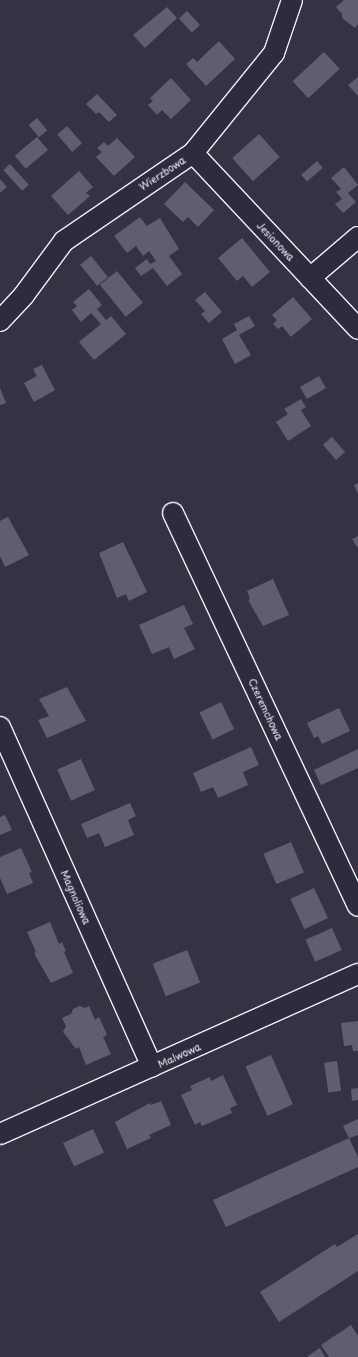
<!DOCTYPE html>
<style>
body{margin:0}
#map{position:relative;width:358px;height:1357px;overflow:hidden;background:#363244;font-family:"Playpen Sans",sans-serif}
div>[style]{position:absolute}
.building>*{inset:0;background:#605e6e;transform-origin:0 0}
.roads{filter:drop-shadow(1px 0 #e8f1f8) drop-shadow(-1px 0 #e8f1f8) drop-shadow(0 1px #e8f1f8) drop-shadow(0 -1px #e8f1f8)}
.minor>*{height:20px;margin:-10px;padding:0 10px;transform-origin:10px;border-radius:10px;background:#2f2a3d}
span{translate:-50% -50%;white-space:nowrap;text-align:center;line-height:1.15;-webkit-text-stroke:3px #2f2a3d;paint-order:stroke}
.street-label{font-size:10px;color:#e8f1f8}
</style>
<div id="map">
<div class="building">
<i style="clip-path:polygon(344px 0,358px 0,358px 24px,355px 28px,342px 18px,342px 14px,336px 7px)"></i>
<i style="clip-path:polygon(167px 7px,177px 18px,145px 48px,133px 35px)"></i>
<i style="left:187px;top:11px;width:19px;height:11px;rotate:47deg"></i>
<i style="clip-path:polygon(219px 41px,235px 59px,206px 86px,186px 64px,193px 58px,197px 62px)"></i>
<i style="left:324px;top:52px;width:23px;height:43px;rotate:47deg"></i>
<i style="clip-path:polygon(358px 77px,358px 96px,348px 85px)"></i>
<i style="clip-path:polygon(171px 78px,191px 100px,171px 119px,162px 110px,157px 115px,148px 105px,153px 101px,150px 98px)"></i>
<i style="clip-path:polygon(97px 94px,117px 115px,109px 122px,99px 112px,96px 114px,86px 104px)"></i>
<i style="left:37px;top:118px;width:16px;height:11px;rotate:50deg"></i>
<i style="left:67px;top:126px;width:23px;height:13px;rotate:49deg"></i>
<i style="left:259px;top:134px;width:31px;height:36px;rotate:48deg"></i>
<i style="left:37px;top:137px;width:17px;height:29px;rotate:50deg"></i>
<i style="clip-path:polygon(117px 138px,135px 157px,114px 176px,96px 157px,102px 152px,97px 148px,104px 142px,108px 146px)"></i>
<i style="left:317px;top:161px;width:9px;height:21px;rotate:49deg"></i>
<i style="left:10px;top:164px;width:28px;height:9px;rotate:48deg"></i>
<i style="clip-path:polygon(344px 167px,358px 185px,348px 193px,356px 202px,343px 213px,335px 204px,342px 199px,336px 192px,341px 189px,331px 178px)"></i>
<i style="clip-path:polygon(79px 171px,93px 187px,86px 193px,90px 196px,68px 215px,51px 196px)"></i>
<i style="clip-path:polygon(0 179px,7px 187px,0 193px)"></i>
<i style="clip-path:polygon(185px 182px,214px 210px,198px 227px,188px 217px,183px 222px,164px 204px)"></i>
<i style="clip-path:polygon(140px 217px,147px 226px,160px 218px,179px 249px,169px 256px,182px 274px,167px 286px,153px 268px,141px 276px,135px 268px,147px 259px,150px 264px,156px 261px,149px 251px,143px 256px,136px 246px,127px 253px,114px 236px)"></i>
<i style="clip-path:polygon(242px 238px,270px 272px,252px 287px,243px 276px,237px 281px,218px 258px)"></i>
<i style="left:91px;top:256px;width:27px;height:14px;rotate:51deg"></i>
<i style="left:117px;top:271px;width:41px;height:22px;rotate:51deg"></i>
<i style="clip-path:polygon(89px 289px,102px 305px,97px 309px,106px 320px,111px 316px,126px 334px,94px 360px,79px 342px,101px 324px,91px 313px,81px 322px,72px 310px,77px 306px,73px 302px)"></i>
<i style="clip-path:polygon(205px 292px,222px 312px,209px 323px,201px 314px,205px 311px,195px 300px)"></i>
<i style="clip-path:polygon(293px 297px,312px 319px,291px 337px,282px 326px,278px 329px,273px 324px,277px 320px,272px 315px)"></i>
<i style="clip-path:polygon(249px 316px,255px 326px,239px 335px,251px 355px,235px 364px,222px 339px,237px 330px,234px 324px)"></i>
<i style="clip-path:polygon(42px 365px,55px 390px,34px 402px,24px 383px,37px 376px,33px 369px)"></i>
<i style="left:319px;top:376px;width:14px;height:22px;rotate:60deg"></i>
<i style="clip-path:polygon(0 388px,6px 403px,0 405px)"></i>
<i style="clip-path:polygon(301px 399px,306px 407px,301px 410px,311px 426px,288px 441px,276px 422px,288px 414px,284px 409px)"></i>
<i style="left:332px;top:437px;width:20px;height:12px;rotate:49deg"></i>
<i style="clip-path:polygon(358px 483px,358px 494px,354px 485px)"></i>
<i style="clip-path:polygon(8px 517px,29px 555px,5px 567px,0 556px,0 521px)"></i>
<i style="clip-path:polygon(358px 536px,358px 546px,357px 547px,352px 539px)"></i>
<i style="clip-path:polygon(123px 542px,147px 592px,129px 601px,126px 594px,117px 598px,99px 553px)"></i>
<i style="clip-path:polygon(273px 579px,289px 615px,263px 626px,248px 600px,250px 599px,247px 591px)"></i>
<i style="clip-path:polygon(184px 605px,193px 624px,184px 628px,195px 649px,174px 659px,169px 647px,152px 654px,139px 625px)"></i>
<i style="clip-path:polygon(67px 687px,86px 721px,47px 738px,38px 720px,49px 716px,39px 699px)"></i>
<i style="left:221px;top:702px;width:30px;height:24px;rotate:64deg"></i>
<i style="clip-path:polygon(339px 708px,350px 731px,322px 744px,318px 736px,314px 738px,307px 723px)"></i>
<i style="clip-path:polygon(251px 747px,259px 765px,243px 772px,248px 785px,218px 798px,213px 787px,201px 792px,193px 773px)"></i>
<i style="clip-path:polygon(358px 749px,358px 768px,321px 785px,314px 770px)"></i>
<i style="left:81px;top:759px;width:34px;height:26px;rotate:66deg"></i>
<i style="clip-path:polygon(130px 803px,136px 816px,128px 820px,134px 835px,105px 847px,99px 833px,87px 838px,81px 824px)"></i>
<i style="clip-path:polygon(5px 815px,12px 830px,0 835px,0 817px)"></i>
<i style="left:291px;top:842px;width:33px;height:30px;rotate:67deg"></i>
<i style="clip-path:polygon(21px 848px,32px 872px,29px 873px,33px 883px,7px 894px,0 878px,0 857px)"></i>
<i style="left:314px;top:888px;width:33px;height:26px;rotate:65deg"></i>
<i style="clip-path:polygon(50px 922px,59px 944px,62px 942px,66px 951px,64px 952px,73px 973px,51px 983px,34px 953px,36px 952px,27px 932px)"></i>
<i style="left:332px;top:928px;width:24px;height:29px;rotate:66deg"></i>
<i style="left:187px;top:950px;width:35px;height:37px;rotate:68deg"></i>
<i style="clip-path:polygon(79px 1006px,85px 1008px,89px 1006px,95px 1020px,99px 1017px,107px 1035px,103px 1037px,111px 1054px,86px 1065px,79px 1047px,76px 1049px,63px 1032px,66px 1026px,62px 1018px,71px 1014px,73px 1009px)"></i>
<i style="clip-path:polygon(358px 1021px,358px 1051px,353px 1051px,352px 1045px,344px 1046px,341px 1023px)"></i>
<i style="left:271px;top:1055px;width:54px;height:28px;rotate:66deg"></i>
<i style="left:337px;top:1061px;width:30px;height:13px;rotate:82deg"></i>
<i style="clip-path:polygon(223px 1075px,237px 1105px,230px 1108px,232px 1113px,202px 1126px,200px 1122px,195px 1125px,181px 1095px,192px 1090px,190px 1086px,210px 1077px,211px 1081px)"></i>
<i style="clip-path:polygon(358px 1088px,358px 1100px,352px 1101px,351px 1089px)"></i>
<i style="clip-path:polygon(161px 1101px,171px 1125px,149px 1135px,151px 1138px,127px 1149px,115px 1122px,150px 1103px,151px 1105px)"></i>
<i style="clip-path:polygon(358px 1119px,358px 1135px,349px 1138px,358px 1157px,358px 1167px,226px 1227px,213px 1200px,349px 1138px,343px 1126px)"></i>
<i style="left:93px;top:1129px;width:26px;height:33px;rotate:65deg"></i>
<i style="clip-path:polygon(358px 1234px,358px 1271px,279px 1322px,260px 1292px,335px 1244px,337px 1247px)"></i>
<i style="clip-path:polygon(351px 1325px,358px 1336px,358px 1357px,329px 1357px,321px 1345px)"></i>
<i style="clip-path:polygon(320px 1348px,325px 1357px,308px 1357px,308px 1356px)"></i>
</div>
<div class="roads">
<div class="minor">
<i style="left:193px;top:153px;width:241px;rotate:46.8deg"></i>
<i style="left:310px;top:278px;width:63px;rotate:-40.5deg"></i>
<i style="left:0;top:321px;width:35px;rotate:-47deg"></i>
<i style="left:24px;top:295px;width:67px;rotate:-53.5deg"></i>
<i style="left:64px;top:241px;width:156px;rotate:-34.3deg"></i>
<i style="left:193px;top:153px;width:129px;rotate:-51deg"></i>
<i style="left:274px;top:53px;width:56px;rotate:-71.2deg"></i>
<i style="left:173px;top:513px;width:434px;rotate:64.8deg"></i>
<i style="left:0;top:727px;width:372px;rotate:65.9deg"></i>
<i style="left:0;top:1134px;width:392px;rotate:-24.1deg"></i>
</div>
</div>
<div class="street-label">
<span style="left:162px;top:173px;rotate:-33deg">Wierzbowa</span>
<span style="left:276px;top:241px;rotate:47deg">Jesionowa</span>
<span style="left:266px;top:709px;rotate:65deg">Czeremchowa</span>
<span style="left:76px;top:897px;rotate:66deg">Magnoliowa</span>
<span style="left:179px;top:1055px;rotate:-24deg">Malwowa</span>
</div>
</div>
